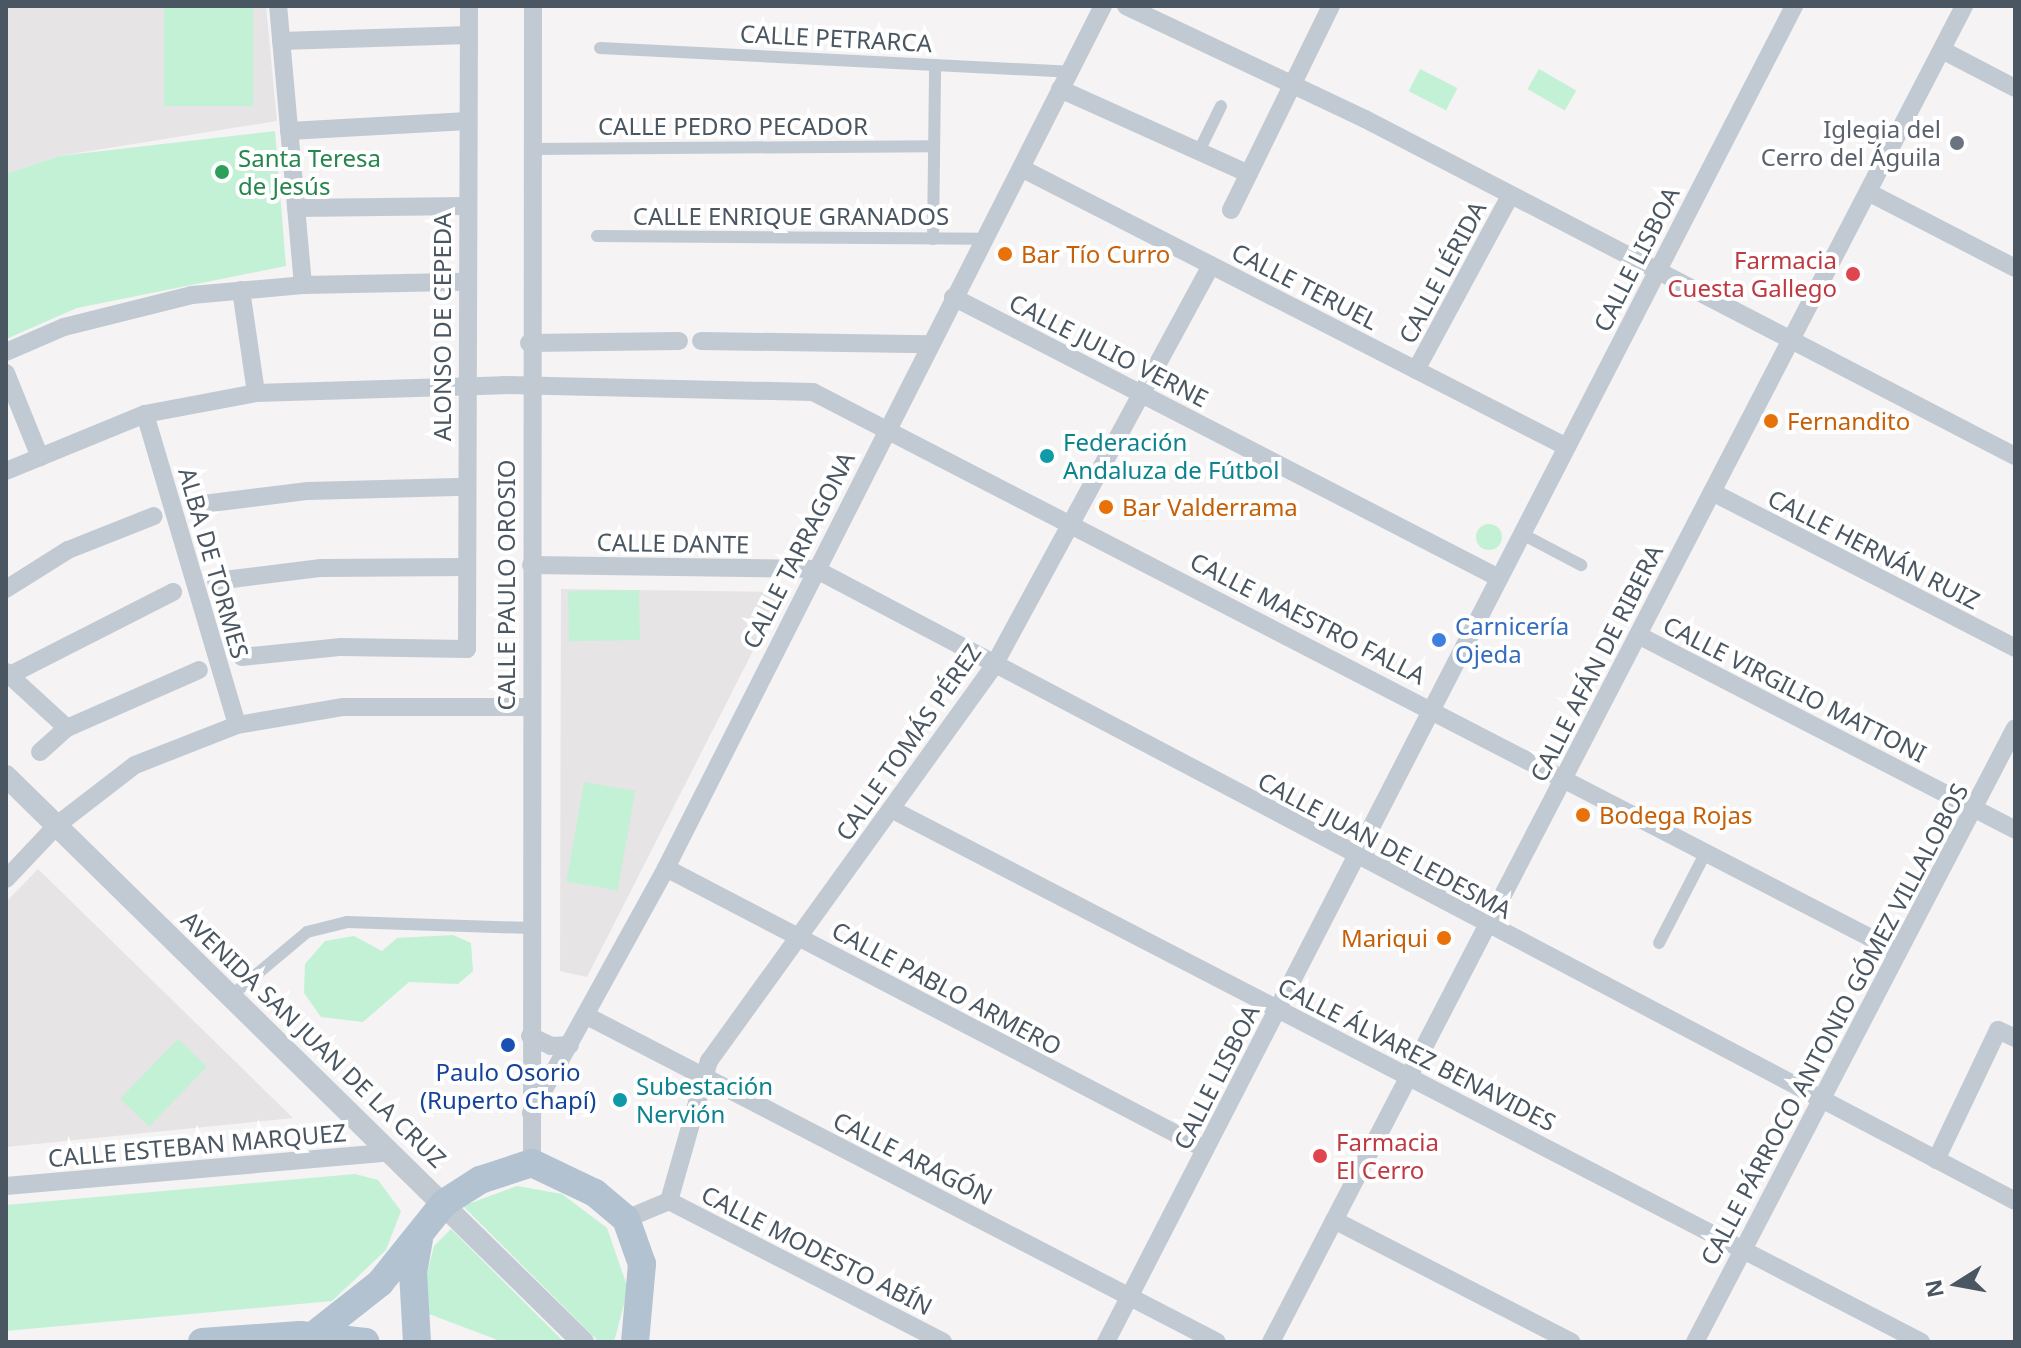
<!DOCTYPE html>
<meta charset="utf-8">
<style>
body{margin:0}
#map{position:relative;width:2021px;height:1348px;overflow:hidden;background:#f5f3f3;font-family:"Noto Sans",sans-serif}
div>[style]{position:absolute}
.education>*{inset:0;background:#e6e4e5}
.green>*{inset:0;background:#c3f1d5;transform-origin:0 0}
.round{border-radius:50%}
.pedestrian>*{height:12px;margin:-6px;padding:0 6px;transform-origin:6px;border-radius:6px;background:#c1cad2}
.minor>*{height:18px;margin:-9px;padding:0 9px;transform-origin:9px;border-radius:9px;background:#c1cad2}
.tertiary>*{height:22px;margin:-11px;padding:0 11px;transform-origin:11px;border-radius:11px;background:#c1cad2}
.primary>*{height:28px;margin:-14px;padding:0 14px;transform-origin:14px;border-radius:14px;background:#b3c2d1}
.dots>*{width:22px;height:22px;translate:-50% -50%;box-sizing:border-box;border:4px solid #fff;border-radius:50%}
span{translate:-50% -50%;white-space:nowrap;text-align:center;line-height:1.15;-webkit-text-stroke:8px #fff;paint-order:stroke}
.street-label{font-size:24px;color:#4a5661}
.worship-label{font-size:24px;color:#5b616d}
.right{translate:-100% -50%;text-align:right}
.leisure-label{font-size:24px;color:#27864d}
.left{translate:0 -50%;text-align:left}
.food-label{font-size:24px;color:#c56008}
.health-label{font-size:24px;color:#be3a42}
.culture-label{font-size:24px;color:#0d838f}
.shop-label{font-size:24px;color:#366cbe}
.transit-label{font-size:24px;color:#164399}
.frame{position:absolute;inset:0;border:8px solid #4a5661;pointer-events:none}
.north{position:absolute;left:1917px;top:1244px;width:80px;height:80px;-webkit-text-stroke:6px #fff;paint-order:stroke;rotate:259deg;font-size:22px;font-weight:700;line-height:32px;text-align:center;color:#4a5661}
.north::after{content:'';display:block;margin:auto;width:28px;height:36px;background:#4a5661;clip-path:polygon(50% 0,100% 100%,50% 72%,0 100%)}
</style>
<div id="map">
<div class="education">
<i style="clip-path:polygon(6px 6px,266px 6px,277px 121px,59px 156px,6px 174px)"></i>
<i style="clip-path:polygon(561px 589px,783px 592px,587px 977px,560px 971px)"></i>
<i style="clip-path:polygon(38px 869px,293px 1118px,6px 1147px,6px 902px)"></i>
</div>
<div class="green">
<i style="left:164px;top:6px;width:89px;height:100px"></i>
<i style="left:1420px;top:69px;width:42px;height:25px;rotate:27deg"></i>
<i style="left:1539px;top:69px;width:43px;height:23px;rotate:30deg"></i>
<i style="clip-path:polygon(275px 131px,286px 266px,77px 308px,6px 339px,6px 174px,59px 156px)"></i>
<i class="round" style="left:1476px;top:524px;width:26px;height:26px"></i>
<i style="left:639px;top:590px;width:50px;height:71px;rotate:89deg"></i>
<i style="left:584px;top:782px;width:52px;height:101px;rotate:10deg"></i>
<i style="clip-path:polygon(453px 935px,471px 943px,473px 971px,458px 984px,409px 982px,363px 1022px,321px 1017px,304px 993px,305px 964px,325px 941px,354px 936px,382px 951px,397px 938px)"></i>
<i style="left:178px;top:1039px;width:40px;height:83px;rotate:44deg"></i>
<i style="clip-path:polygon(355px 1174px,378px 1180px,401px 1211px,386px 1250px,332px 1301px,6px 1331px,6px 1205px)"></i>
<i style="clip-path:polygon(517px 1186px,562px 1194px,607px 1228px,628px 1289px,614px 1342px,599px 1342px,463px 1206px)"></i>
<i style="clip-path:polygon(451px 1229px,564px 1342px,503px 1342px,429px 1314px,425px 1282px,434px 1246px)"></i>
</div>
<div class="pedestrian">
<i style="left:600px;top:48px;width:470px;rotate:2.9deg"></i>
<i style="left:531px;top:149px;width:403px;rotate:-0.4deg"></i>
<i style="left:1199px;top:151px;width:50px;rotate:-63.9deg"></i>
<i style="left:597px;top:236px;width:386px;rotate:0.4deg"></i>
<i style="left:933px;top:239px;width:174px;rotate:-89.3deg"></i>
<i style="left:1522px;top:534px;width:67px;rotate:27.7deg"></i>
<i style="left:1659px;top:943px;width:102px;rotate:-62.7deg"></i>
<i style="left:232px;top:995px;width:98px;rotate:-40deg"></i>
<i style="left:307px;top:932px;width:41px;rotate:-14deg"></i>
<i style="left:347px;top:922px;width:183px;rotate:1.9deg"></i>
</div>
<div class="minor">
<i style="left:1126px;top:6px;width:264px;rotate:25.3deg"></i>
<i style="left:1365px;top:119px;width:732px;rotate:27.41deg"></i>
<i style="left:281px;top:41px;width:188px;rotate:-1.8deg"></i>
<i style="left:1942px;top:50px;width:82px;rotate:27.5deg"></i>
<i style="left:1060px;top:89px;width:207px;rotate:24.2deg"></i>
<i style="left:289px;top:131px;width:179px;rotate:-3.2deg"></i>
<i style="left:1021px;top:168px;width:613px;rotate:27.07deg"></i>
<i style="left:1868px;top:192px;width:165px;rotate:27.3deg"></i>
<i style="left:296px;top:208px;width:171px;rotate:-0.7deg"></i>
<i style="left:1231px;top:210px;width:227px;rotate:-63.9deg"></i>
<i style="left:303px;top:285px;width:163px;rotate:-1.1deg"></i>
<i style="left:241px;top:290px;width:104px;rotate:81.7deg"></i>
<i style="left:953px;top:297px;width:614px;rotate:27.23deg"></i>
<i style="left:701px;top:341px;width:228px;rotate:0.8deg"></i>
<i style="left:529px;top:343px;width:150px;rotate:-0.8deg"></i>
<i style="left:6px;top:352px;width:63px;rotate:-23.3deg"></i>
<i style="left:64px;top:327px;width:132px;rotate:-14deg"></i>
<i style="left:192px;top:295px;width:111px;rotate:-5.1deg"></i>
<i style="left:303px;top:285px;width:280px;rotate:-95.1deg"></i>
<i style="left:1416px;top:370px;width:198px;rotate:-61.6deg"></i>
<i style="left:6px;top:373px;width:91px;rotate:68deg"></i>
<i style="left:145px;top:414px;width:324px;rotate:73.5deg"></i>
<i style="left:6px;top:471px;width:150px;rotate:-22.3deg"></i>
<i style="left:145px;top:414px;width:113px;rotate:-10.7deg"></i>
<i style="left:256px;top:393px;width:248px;rotate:-1.8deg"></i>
<i style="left:504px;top:385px;width:309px;rotate:1.3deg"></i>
<i style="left:813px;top:392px;width:1221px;rotate:27.3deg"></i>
<i style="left:1712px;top:492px;width:341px;rotate:27.2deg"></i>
<i style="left:195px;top:505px;width:114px;rotate:-7.1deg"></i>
<i style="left:308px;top:491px;width:158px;rotate:-1.5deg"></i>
<i style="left:531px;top:565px;width:284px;rotate:0.8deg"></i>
<i style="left:815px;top:569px;width:1356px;rotate:27.77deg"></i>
<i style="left:216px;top:581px;width:106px;rotate:-7.1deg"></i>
<i style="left:321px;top:568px;width:146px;rotate:-0.4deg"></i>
<i style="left:6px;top:589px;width:73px;rotate:-32.2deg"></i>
<i style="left:68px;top:550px;width:92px;rotate:-21.6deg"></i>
<i style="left:1638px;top:635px;width:424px;rotate:27.3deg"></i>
<i style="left:242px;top:657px;width:100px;rotate:-5.8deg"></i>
<i style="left:341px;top:647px;width:126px;rotate:0.9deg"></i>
<i style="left:467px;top:649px;width:643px;rotate:-89.82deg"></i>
<i style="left:6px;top:672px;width:83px;rotate:42.6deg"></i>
<i style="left:10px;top:675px;width:183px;rotate:-27deg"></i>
<i style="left:40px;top:752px;width:36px;rotate:-42deg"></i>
<i style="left:67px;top:728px;width:144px;rotate:-23.7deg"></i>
<i style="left:891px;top:809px;width:1160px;rotate:27.36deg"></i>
<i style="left:666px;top:868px;width:608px;rotate:27.53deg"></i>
<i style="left:6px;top:879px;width:74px;rotate:-46.6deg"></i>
<i style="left:57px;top:825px;width:98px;rotate:-37.6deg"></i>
<i style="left:135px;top:765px;width:110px;rotate:-21.4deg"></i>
<i style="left:237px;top:725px;width:108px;rotate:-9.6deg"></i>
<i style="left:343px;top:707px;width:187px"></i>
<i style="left:587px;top:1016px;width:709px;rotate:27.36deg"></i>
<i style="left:530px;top:1036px;width:23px;rotate:25deg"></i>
<i style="left:551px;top:1046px;width:19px;rotate:-3deg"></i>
<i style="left:531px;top:1113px;width:280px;rotate:-61.1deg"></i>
<i style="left:666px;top:868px;width:966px;rotate:-63.12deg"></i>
<i style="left:1936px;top:1160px;width:144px;rotate:-64.5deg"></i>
<i style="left:1998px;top:1030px;width:19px;rotate:25deg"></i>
<i style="left:532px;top:1163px;width:1157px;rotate:-89.95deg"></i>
<i style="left:6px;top:1186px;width:386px;rotate:-5deg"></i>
<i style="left:669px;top:1201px;width:146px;rotate:-74.1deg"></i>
<i style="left:709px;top:1061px;width:486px;rotate:-54.2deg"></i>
<i style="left:993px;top:667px;width:457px;rotate:-61.5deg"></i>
<i style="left:669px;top:1201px;width:308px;rotate:27.2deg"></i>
<i style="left:626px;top:1219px;width:47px;rotate:-22.7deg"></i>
<i style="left:1334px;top:1220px;width:267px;rotate:27.2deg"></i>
<i style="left:1106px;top:1342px;width:1503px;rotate:-62.75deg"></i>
<i style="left:1271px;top:1342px;width:1505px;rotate:-62.58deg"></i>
<i style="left:1695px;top:1342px;width:692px;rotate:-62.47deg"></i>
</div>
<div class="tertiary">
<i style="left:6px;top:776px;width:808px;rotate:44.45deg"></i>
</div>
<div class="primary">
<i style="left:314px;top:1335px;width:84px;rotate:-38.2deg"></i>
<i style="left:380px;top:1283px;width:102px;rotate:-51.3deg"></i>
<i style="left:444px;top:1203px;width:43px;rotate:-32.6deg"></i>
<i style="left:480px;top:1180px;width:55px;rotate:-18.1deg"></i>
<i style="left:532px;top:1163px;width:70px;rotate:25.5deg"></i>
<i style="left:595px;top:1193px;width:40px;rotate:40deg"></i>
<i style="left:626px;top:1219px;width:48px;rotate:70.4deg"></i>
<i style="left:642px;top:1264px;width:78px;rotate:95.1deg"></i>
<i style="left:202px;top:1342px;width:98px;rotate:-4.1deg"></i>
<i style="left:300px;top:1335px;width:66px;rotate:6.1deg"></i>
<i style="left:417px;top:1342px;width:69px;rotate:-93.3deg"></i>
<i style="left:413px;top:1273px;width:34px;rotate:-80deg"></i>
</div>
<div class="dots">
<i style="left:1957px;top:143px;background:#6b7280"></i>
<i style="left:222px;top:172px;background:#2e9e5b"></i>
<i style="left:1005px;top:254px;background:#e8710a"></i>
<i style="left:1853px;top:274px;background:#e0444e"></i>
<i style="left:1771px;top:421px;background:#e8710a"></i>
<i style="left:1047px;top:456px;background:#0f9aa8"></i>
<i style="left:1106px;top:507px;background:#e8710a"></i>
<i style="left:1439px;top:640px;background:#3f7fe0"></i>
<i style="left:1583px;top:815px;background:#e8710a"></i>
<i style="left:1444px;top:938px;background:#e8710a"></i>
<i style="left:508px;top:1045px;background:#1a4fb4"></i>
<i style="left:620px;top:1100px;background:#0f9aa8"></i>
<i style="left:1320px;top:1156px;background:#e0444e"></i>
</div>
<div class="street-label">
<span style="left:836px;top:38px;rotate:3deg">CALLE PETRARCA</span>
<span style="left:733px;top:126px">CALLE PEDRO PECADOR</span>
<span style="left:791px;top:216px">CALLE ENRIQUE GRANADOS</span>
<span style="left:1636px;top:259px;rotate:-63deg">CALLE LISBOA</span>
<span style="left:1442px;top:272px;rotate:-62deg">CALLE LÉRIDA</span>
<span style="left:1305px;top:286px;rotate:27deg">CALLE TERUEL</span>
<span style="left:442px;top:327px;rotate:-90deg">ALONSO DE CEPEDA</span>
<span style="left:1109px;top:350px;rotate:27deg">CALLE JULIO VERNE</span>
<span style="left:673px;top:543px;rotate:1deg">CALLE DANTE</span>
<span style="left:1874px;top:549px;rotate:27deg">CALLE HERNÁN RUIZ</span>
<span style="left:798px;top:550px;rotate:-63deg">CALLE TARRAGONA</span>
<span style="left:214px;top:563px;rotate:74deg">ALBA DE TORMES</span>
<span style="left:506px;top:585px;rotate:-90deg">CALLE PAULO OROSIO</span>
<span style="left:1308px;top:618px;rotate:27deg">CALLE MAESTRO FALLA</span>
<span style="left:1596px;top:663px;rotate:-63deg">CALLE AFÁN DE RIBERA</span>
<span style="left:1795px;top:689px;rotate:27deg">CALLE VIRGILIO MATTONI</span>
<span style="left:908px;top:742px;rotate:-55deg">CALLE TOMÁS PÉREZ</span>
<span style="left:1385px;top:845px;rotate:28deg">CALLE JUAN DE LEDESMA</span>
<span style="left:947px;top:988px;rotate:28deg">CALLE PABLO ARMERO</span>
<span style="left:1834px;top:1024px;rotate:-62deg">CALLE PÁRROCO ANTONIO GÓMEZ VILLALOBOS</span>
<span style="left:314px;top:1039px;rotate:44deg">AVENIDA SAN JUAN DE LA CRUZ</span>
<span style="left:1417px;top:1054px;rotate:27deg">CALLE ÁLVAREZ BENAVIDES</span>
<span style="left:1216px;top:1077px;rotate:-63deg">CALLE LISBOA</span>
<span style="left:197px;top:1145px;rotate:-5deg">CALLE ESTEBAN MARQUEZ</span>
<span style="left:913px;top:1158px;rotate:27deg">CALLE ARAGÓN</span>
<span style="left:817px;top:1250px;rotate:27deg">CALLE MODESTO ABÍN</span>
</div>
<div class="worship-label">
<span class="right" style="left:1941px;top:143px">Iglegia del<br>Cerro del Águila</span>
</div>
<div class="leisure-label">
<span class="left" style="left:238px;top:172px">Santa Teresa<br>de Jesús</span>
</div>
<div class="food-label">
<span class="left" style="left:1021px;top:254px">Bar Tío Curro</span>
<span class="left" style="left:1787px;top:421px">Fernandito</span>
<span class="left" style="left:1122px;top:507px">Bar Valderrama</span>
<span class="left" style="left:1599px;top:815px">Bodega Rojas</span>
<span class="right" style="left:1428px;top:938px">Mariqui</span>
</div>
<div class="health-label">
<span class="right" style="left:1837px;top:274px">Farmacia<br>Cuesta Gallego</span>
<span class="left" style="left:1336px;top:1156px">Farmacia<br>El Cerro</span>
</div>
<div class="culture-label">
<span class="left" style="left:1063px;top:456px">Federación<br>Andaluza de Fútbol</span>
<span class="left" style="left:636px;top:1100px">Subestación<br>Nervión</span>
</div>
<div class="shop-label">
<span class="left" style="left:1455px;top:640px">Carnicería<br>Ojeda</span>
</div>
<div class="transit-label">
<span style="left:508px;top:1086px">Paulo Osorio<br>(Ruperto Chapí)</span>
</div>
<div class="frame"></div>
<div class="north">N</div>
</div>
